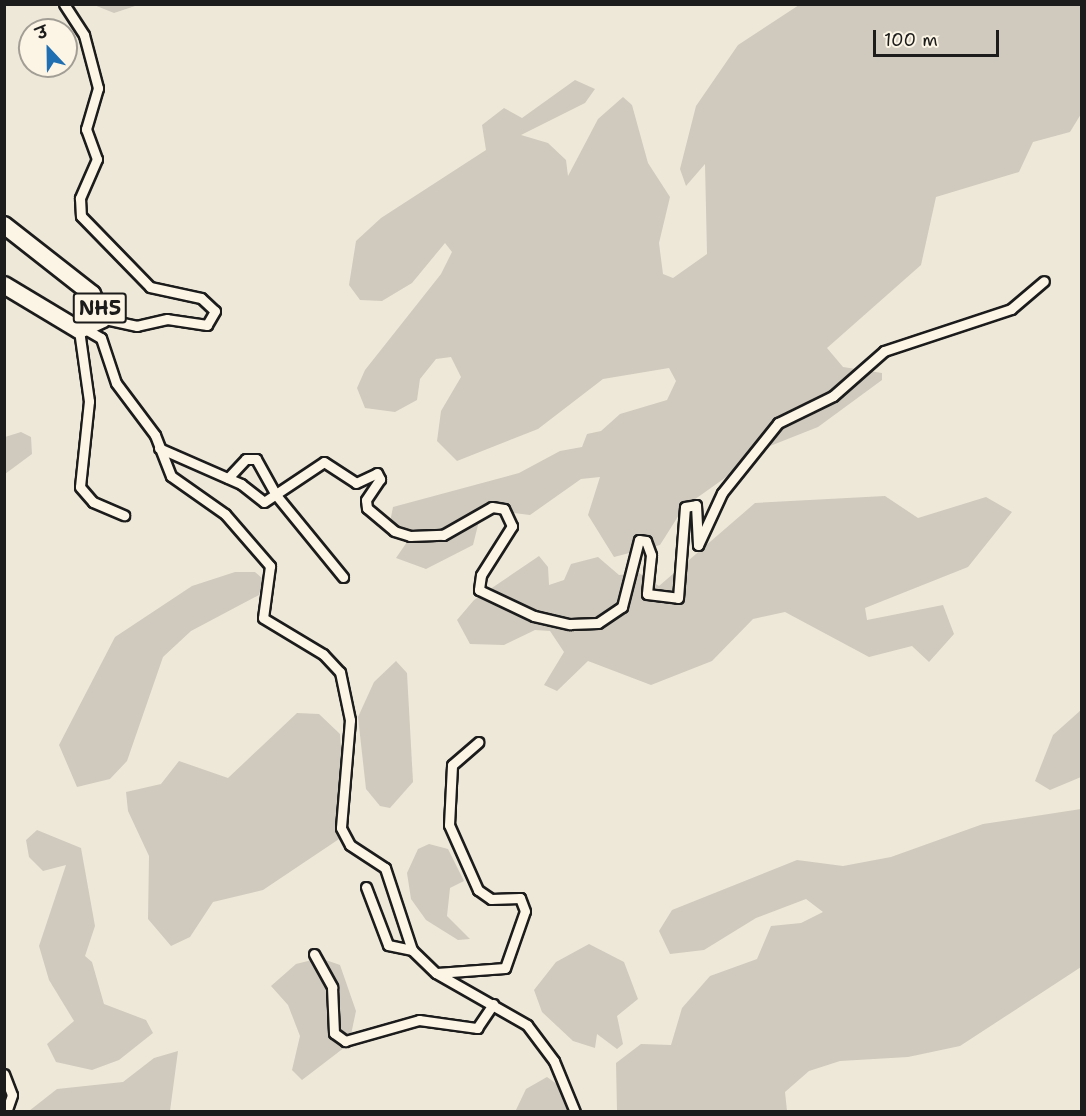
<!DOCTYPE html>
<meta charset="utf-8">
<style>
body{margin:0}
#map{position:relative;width:1086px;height:1116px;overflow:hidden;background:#eee8d9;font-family:"Shantell Sans","Playpen Sans Deva",sans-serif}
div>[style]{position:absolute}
.green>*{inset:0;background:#cfcabd}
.roads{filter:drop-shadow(2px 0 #1c1c1c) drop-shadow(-2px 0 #1c1c1c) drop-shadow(0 2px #1c1c1c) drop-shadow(0 -2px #1c1c1c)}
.street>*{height:9px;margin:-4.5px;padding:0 4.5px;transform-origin:4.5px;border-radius:4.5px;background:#fcf5e5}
.highway>*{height:16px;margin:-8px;padding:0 8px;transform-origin:8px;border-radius:8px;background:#fcf5e5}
span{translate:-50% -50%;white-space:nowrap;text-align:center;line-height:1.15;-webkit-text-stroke:4.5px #fcf5e5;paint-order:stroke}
.shield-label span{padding:2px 4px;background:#fcf5e5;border:2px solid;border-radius:4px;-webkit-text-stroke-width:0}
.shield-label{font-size:20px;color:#1c1c1c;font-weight:700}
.frame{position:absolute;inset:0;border:6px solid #1c1c1c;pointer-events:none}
.north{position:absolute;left:18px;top:18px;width:60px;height:60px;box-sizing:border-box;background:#fcf5e5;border:2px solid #a29e95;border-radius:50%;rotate:338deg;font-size:16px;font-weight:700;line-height:24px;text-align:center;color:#1c1c1c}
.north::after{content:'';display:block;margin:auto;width:21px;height:27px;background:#1f6fb2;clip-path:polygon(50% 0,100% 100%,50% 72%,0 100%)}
.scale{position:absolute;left:873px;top:30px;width:126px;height:27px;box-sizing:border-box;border:3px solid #1c1c1c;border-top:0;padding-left:8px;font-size:18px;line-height:21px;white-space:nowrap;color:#1c1c1c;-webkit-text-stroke:4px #fcf5e5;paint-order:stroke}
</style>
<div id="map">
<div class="green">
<i style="clip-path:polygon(94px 5px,138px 5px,114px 13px)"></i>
<i style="clip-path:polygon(799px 5px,1081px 5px,1081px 114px,1070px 132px,1033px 142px,1019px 172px,936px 197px,921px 265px,827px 348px,843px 367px,882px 373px,882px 380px,818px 427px,770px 446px,684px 507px,660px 545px,614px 557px,588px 515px,600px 477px,581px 479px,530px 515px,482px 509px,473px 545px,426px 569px,396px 558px,407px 542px,390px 522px,393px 507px,519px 473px,560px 451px,582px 447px,587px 434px,601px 431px,620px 414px,667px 400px,676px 381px,669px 368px,603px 379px,538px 429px,457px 461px,437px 441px,441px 411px,461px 377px,451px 357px,436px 359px,420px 379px,417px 400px,395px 412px,365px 408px,357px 388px,365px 370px,441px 274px,452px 252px,445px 243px,412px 283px,382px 301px,360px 300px,349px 285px,356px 241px,381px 218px,486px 150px,482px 125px,504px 108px,522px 118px,575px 80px,595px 89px,585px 103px,521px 135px,548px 143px,566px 160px,568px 176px,598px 119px,623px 97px,632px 105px,648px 163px,670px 197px,659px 243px,663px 274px,673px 278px,707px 254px,705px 164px,686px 186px,680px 169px,696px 106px,738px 45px)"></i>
<i style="clip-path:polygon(21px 432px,31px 437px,32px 454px,5px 474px,5px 437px)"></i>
<i style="clip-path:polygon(885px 496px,918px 518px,986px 497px,1012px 512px,968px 567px,865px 608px,867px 620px,943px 605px,954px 634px,929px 662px,912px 646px,869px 657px,785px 612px,753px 619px,712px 661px,651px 685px,588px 661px,557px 691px,544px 685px,564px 652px,550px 631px,535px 630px,504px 645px,470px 644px,457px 620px,474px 600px,539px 556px,548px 567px,549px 585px,564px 580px,571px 564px,598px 557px,619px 575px,639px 573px,659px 586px,755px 503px)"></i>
<i style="clip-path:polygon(235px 572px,255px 572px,263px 579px,259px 595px,191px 631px,163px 657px,127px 761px,110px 779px,77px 787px,59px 745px,115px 637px,192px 586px)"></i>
<i style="clip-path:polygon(396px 661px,407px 673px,413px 782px,390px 808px,380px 806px,366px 789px,358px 717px,374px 682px)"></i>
<i style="clip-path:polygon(1081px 710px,1081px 777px,1050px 790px,1035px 781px,1053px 735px)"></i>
<i style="clip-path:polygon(297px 713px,319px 714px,340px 734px,348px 833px,263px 890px,213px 902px,190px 937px,171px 946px,148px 919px,149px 856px,128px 811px,126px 792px,161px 784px,179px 761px,228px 778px)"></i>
<i style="clip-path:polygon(1081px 809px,1081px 967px,960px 1046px,908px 1057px,840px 1061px,809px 1071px,785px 1092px,787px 1111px,617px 1111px,616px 1063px,641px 1044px,671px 1045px,682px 1008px,710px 976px,757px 959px,771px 926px,801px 923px,823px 912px,806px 899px,756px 918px,704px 950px,670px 954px,659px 931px,672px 910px,797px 860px,843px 866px,891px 857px,983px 824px)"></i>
<i style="clip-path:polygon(37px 830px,81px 848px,95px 926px,85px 956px,92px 962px,104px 1004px,146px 1020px,153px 1033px,119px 1060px,92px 1070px,56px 1062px,47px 1044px,74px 1021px,49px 980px,39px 946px,66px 865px,43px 871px,29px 857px,26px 840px)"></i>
<i style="clip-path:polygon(429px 844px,448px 849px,464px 881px,450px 888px,447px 916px,470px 939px,458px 940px,426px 920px,411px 899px,407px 873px,418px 849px)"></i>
<i style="clip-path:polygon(589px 944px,624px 962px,638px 999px,617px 1016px,623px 1044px,617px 1049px,597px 1034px,595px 1048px,573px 1041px,542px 1012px,534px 990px,556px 962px)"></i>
<i style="clip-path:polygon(320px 958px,340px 965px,356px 1011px,349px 1044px,302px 1080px,292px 1070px,300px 1036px,288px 1005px,271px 986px,296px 964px)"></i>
<i style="clip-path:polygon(178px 1051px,170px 1111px,29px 1111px,57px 1089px,123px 1082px,154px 1058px)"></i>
<i style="clip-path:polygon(547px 1077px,568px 1092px,583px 1111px,515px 1112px,526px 1089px)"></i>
</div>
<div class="roads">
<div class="street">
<i style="left:64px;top:4px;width:37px;rotate:57deg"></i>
<i style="left:84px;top:35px;width:55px;rotate:75.2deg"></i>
<i style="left:98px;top:88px;width:43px;rotate:106.3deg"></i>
<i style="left:86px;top:129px;width:32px;rotate:70deg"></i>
<i style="left:97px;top:159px;width:43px;rotate:113.6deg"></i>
<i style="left:80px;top:198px;width:18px;rotate:87deg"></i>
<i style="left:81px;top:216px;width:99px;rotate:45.8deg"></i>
<i style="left:150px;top:287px;width:52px;rotate:12.2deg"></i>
<i style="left:201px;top:298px;width:19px;rotate:43deg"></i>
<i style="left:215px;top:311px;width:16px;rotate:120deg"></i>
<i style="left:207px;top:325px;width:40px;rotate:-171.5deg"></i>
<i style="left:167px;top:319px;width:31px;rotate:167deg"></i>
<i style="left:137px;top:326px;width:35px;rotate:-168deg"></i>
<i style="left:79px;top:330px;width:72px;rotate:82deg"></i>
<i style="left:89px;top:401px;width:86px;rotate:96deg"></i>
<i style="left:80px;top:487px;width:20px;rotate:49deg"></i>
<i style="left:93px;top:502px;width:34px;rotate:23deg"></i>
<i style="left:87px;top:330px;width:16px;rotate:30deg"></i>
<i style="left:101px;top:338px;width:47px;rotate:71.6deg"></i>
<i style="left:116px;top:383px;width:65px;rotate:53.1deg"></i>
<i style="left:155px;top:435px;width:44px;rotate:68.7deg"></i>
<i style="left:171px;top:476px;width:66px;rotate:35.1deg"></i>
<i style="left:225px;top:514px;width:69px;rotate:49.1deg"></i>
<i style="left:270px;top:566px;width:52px;rotate:97.7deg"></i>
<i style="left:263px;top:618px;width:70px;rotate:31deg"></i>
<i style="left:323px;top:654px;width:25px;rotate:47deg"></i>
<i style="left:340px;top:672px;width:49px;rotate:78.2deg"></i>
<i style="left:350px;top:720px;width:108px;rotate:94.8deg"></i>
<i style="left:341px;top:828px;width:19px;rotate:62deg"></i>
<i style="left:350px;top:845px;width:42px;rotate:33.3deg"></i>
<i style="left:385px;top:868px;width:86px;rotate:71.8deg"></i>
<i style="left:412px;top:950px;width:33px;rotate:44deg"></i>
<i style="left:436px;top:973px;width:105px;rotate:29.7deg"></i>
<i style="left:527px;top:1025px;width:45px;rotate:53.1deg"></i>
<i style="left:554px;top:1061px;width:55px;rotate:67.6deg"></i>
<i style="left:159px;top:448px;width:90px;rotate:23.7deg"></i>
<i style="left:241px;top:484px;width:29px;rotate:38deg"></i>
<i style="left:264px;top:502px;width:72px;rotate:-33.7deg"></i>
<i style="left:324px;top:462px;width:38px;rotate:33deg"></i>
<i style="left:356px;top:483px;width:23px;rotate:-25deg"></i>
<i style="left:377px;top:473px;width:7px;rotate:63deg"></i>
<i style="left:380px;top:479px;width:25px;rotate:124deg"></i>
<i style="left:366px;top:500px;width:8px;rotate:83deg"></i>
<i style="left:367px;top:508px;width:35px;rotate:40deg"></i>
<i style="left:394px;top:531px;width:17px;rotate:17deg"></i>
<i style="left:410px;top:536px;width:33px;rotate:-2deg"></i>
<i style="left:443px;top:535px;width:56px;rotate:-29.7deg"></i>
<i style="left:492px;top:507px;width:12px;rotate:9deg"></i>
<i style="left:504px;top:509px;width:19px;rotate:65deg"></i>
<i style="left:512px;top:526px;width:58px;rotate:122.3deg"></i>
<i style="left:481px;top:575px;width:15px;rotate:98deg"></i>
<i style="left:479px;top:590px;width:61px;rotate:25.3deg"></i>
<i style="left:534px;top:616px;width:37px;rotate:13deg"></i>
<i style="left:570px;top:624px;width:28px;rotate:-2deg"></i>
<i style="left:598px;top:623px;width:29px;rotate:-34deg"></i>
<i style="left:622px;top:607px;width:69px;rotate:-75.8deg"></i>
<i style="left:639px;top:540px;width:7px;rotate:8deg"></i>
<i style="left:646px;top:541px;width:15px;rotate:70deg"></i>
<i style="left:651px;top:555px;width:39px;rotate:96deg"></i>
<i style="left:647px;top:594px;width:31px;rotate:7deg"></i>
<i style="left:678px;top:598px;width:91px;rotate:-85.6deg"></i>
<i style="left:685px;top:507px;width:11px;rotate:-10deg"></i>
<i style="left:696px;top:505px;width:40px;rotate:87.1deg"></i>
<i style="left:698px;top:545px;width:57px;rotate:-65.2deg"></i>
<i style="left:722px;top:493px;width:90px;rotate:-51.3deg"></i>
<i style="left:778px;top:423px;width:61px;rotate:-26.1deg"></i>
<i style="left:833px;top:396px;width:68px;rotate:-41.4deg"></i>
<i style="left:884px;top:351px;width:134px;rotate:-18.3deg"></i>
<i style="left:1011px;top:309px;width:43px;rotate:-40.3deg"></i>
<i style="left:228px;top:478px;width:26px;rotate:-47deg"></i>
<i style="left:246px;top:459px;width:10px"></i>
<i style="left:256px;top:459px;width:41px;rotate:60.9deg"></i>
<i style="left:276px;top:495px;width:106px;rotate:50.7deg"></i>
<i style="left:366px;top:887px;width:62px;rotate:69.2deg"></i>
<i style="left:388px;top:945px;width:25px;rotate:12deg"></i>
<i style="left:314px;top:954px;width:38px;rotate:61deg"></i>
<i style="left:332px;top:987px;width:46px;rotate:87.5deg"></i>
<i style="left:334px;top:1033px;width:14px;rotate:36deg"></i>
<i style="left:345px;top:1041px;width:77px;rotate:-15.8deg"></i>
<i style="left:419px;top:1020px;width:59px;rotate:7.9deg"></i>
<i style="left:477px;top:1028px;width:29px;rotate:-56deg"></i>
<i style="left:437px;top:973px;width:68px;rotate:-4.2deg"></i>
<i style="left:505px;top:968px;width:60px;rotate:-70.7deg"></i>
<i style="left:525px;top:911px;width:14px;rotate:-111deg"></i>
<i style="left:520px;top:898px;width:29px;rotate:178deg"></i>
<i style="left:491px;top:899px;width:16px;rotate:-145deg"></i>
<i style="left:478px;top:890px;width:71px;rotate:-114deg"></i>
<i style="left:449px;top:825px;width:60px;rotate:-87.1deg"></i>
<i style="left:452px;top:765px;width:35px;rotate:-41deg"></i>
<i style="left:4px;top:1074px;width:22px;rotate:69deg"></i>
<i style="left:12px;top:1095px;width:18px;rotate:109deg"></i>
</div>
<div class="highway">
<i style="left:4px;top:225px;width:112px;rotate:38.1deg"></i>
<i style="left:92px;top:294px;width:27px;rotate:66deg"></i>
<i style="left:103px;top:319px;width:26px;rotate:155deg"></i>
<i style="left:79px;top:330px;width:87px;rotate:-149deg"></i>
</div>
</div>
<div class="shield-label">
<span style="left:100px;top:308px">NH5</span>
</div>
<div class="frame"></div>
<div class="north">उ</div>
<div class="scale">100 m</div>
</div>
